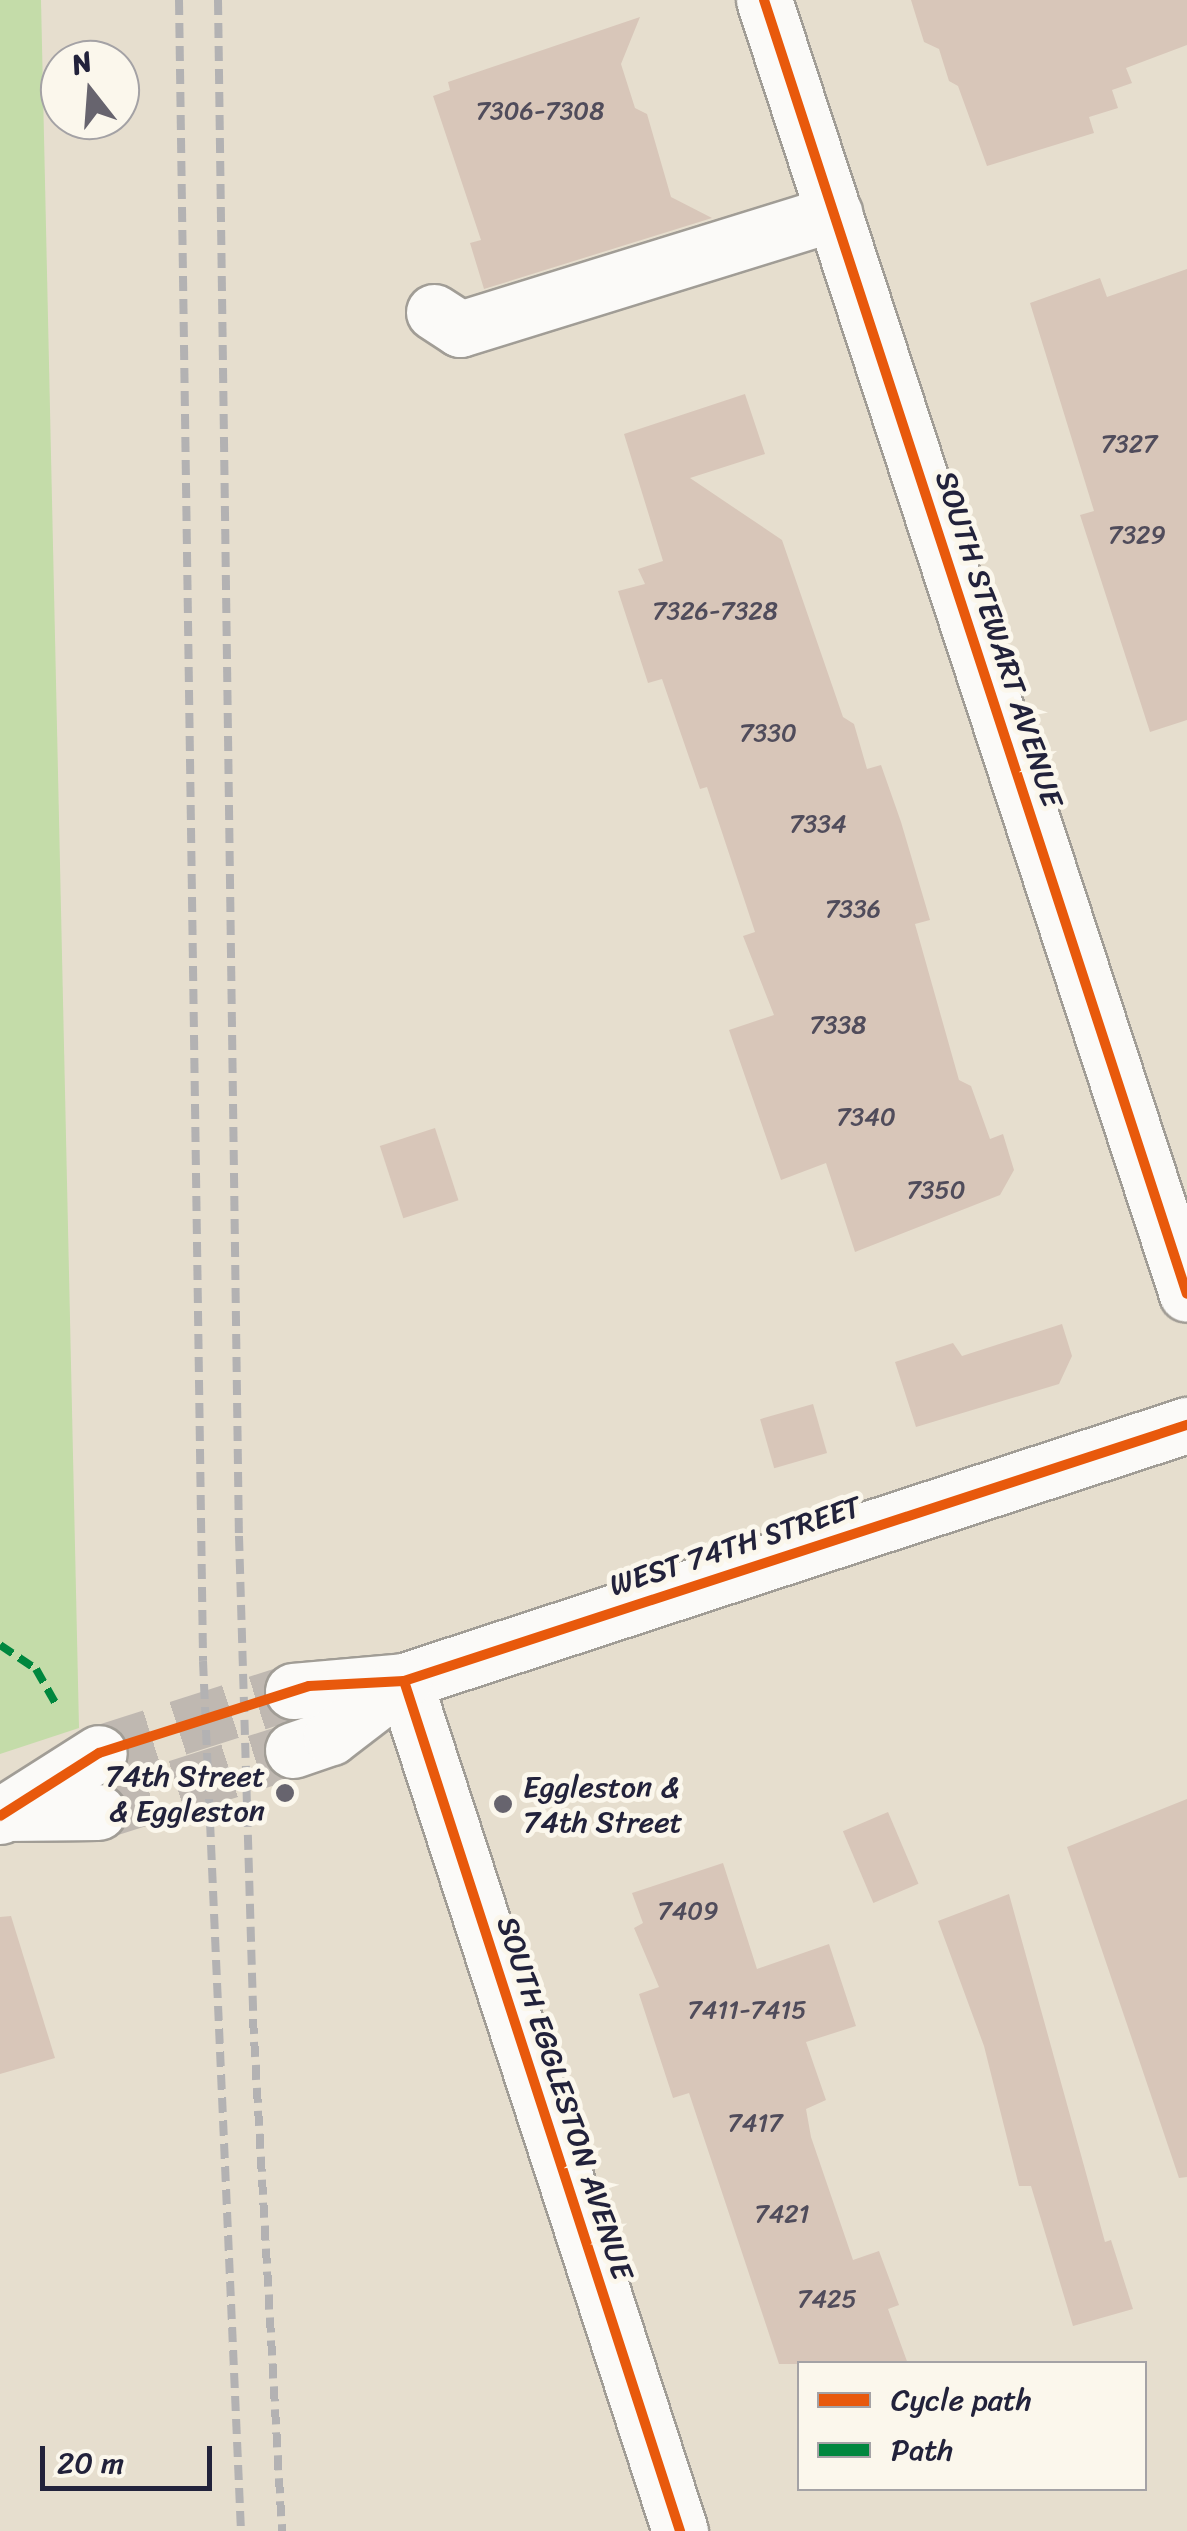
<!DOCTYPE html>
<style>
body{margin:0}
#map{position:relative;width:1187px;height:2531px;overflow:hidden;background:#e6dece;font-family:Sriracha,sans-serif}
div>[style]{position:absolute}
.green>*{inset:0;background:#c4dca9}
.building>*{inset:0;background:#d8c6b9;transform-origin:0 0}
.minor-tunnel>*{height:55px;margin-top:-27.5px;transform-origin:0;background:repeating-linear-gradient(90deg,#bfb8b1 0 55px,transparent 0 83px)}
.roads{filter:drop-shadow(2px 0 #a19d96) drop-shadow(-2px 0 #a19d96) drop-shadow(0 2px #a19d96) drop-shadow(0 -2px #a19d96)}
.minor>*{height:55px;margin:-27.5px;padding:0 27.5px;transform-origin:27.5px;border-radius:27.5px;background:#fbfaf8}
.rail>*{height:8px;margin-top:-4px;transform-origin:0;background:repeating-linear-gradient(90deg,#b3b2b3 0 15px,transparent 0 23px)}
.quiet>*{height:8px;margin-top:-4px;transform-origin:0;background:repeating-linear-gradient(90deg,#00873e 0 15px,transparent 0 23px)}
.cycleway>*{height:10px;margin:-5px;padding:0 5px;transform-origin:5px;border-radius:5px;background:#e8590c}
.dots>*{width:28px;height:28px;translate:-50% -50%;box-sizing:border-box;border:5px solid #fbf7ec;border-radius:50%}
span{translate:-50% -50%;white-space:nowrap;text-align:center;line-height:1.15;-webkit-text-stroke:10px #fbf7ec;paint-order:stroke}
.number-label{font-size:25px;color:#504c5b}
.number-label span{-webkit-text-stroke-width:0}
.street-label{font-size:30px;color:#22223b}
.poi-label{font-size:30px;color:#22223b}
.right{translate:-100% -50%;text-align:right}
.left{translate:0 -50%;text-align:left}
.legend{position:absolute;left:797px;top:2361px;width:350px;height:130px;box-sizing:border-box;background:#fbf7ec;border:2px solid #a4a2a5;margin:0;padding:12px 18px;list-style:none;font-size:30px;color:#22223b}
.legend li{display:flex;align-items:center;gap:20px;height:50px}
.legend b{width:50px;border:2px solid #a4a2a5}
.north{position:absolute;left:40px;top:40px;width:100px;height:100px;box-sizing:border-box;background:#fbf7ec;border:2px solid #a4a2a5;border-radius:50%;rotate:343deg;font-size:28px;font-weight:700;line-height:40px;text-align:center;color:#22223b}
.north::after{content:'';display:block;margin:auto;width:35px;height:45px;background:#67646e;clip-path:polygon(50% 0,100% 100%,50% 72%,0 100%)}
.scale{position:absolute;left:40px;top:2446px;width:172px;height:45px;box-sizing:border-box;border:5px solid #22223b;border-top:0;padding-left:12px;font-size:30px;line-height:35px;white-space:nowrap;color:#22223b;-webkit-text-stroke:8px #fbf7ec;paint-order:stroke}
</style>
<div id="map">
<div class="green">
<i style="clip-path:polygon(0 0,41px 0,79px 1728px,0 1754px)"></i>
</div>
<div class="building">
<i style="clip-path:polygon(911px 0,1187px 0,1187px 45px,1126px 68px,1132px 83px,1112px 90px,1118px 108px,1089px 117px,1094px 133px,987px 166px,958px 86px,949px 81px,939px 49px,924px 42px)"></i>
<i style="clip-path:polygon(640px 17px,621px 64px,635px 108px,647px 114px,671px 197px,712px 218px,484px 289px,470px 243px,481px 240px,433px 96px,450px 90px,448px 82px)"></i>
<i style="clip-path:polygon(1187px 269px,1187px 720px,1150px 732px,1080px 515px,1094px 511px,1030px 303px,1100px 278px,1107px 297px)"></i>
<i style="clip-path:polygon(745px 394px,765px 454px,690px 478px,782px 540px,843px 717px,854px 724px,867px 769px,881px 765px,901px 822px,930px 920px,915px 924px,959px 1080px,971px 1086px,990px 1139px,1003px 1134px,1014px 1170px,1000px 1195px,855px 1252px,826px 1163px,781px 1180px,729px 1030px,774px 1015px,743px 936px,755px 932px,707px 787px,700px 789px,662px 679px,648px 683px,618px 591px,645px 584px,638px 569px,663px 561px,624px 434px)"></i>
<i style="left:435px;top:1128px;width:76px;height:58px;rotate:72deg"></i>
<i style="clip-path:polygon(1062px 1324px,1072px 1356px,1059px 1384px,916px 1427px,895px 1362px,953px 1343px,962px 1356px)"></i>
<i style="left:813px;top:1404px;width:51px;height:55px;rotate:74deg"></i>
<i style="clip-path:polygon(1187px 1799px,1187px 2177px,1179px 2178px,1067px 1847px)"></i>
<i style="left:888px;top:1812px;width:78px;height:49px;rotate:67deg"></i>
<i style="clip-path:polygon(723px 1863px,757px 1969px,829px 1944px,856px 2026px,806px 2042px,826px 2100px,806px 2109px,811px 2137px,853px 2260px,879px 2251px,899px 2305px,888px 2309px,908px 2364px,779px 2364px,689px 2093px,673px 2098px,639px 1994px,659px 1987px,634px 1928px,643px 1923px,632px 1893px)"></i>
<i style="clip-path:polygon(1009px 1894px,1105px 2242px,1111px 2240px,1133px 2309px,1073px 2326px,1031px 2186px,1019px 2186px,984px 2046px,938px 1921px)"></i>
<i style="clip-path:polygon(11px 1916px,55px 2058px,0 2074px,0 1917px)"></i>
</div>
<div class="minor-tunnel">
<i style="left:99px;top:1753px;width:204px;rotate:-17.7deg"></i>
<i style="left:98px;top:1812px;width:205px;rotate:-17.6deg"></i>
</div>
<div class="roads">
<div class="minor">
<i style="left:764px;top:0;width:1361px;rotate:71.9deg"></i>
<i style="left:434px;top:312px;width:31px;rotate:33deg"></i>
<i style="left:460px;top:329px;width:392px;rotate:-17.2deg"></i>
<i style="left:404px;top:1681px;width:894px;rotate:72.01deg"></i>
<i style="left:293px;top:1691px;width:111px;rotate:-5.1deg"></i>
<i style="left:404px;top:1681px;width:824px;rotate:-18.11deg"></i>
<i style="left:293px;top:1750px;width:40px;rotate:-18.9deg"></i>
<i style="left:331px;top:1737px;width:92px;rotate:-37.5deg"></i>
<i style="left:7px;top:1813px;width:91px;rotate:-0.6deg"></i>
<i style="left:0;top:1816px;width:117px;rotate:-32.5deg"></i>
</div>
</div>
<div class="rail">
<i style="left:179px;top:0;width:1661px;rotate:89.17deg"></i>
<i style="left:203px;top:1661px;width:871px;rotate:87.5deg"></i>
<i style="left:218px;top:0;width:1536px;rotate:89.22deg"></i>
<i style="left:239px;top:1536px;width:483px;rotate:88.3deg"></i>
<i style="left:253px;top:2019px;width:513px;rotate:86.76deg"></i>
</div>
<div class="quiet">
<i style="left:0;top:1645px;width:43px;rotate:33.7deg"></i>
<i style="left:36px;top:1669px;width:43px;rotate:60.4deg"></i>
</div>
<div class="cycleway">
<i style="left:764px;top:0;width:1361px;rotate:71.9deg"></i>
<i style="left:404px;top:1681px;width:894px;rotate:72.01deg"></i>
<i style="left:0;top:1816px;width:117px;rotate:-32.5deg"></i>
<i style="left:99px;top:1753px;width:220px;rotate:-17.7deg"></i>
<i style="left:309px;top:1686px;width:95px;rotate:-3deg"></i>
<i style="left:404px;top:1681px;width:824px;rotate:-18.11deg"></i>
</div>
<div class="dots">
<i style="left:285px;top:1793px;background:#67646e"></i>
<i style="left:503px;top:1804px;background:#67646e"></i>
</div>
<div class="number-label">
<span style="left:540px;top:111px">7306-7308</span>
<span style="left:1129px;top:444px">7327</span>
<span style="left:1137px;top:535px">7329</span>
<span style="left:715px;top:611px">7326-7328</span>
<span style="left:768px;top:733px">7330</span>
<span style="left:818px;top:824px">7334</span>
<span style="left:853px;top:909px">7336</span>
<span style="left:838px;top:1025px">7338</span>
<span style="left:866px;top:1117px">7340</span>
<span style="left:936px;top:1190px">7350</span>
<span style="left:688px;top:1911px">7409</span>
<span style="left:747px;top:2010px">7411-7415</span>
<span style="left:755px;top:2123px">7417</span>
<span style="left:782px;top:2214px">7421</span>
<span style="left:827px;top:2299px">7425</span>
</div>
<div class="street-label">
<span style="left:999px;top:639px;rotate:72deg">SOUTH STEWART AVENUE</span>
<span style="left:735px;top:1546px;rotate:-18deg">WEST 74TH STREET</span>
<span style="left:565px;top:2098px;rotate:72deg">SOUTH EGGLESTON AVENUE</span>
</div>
<div class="poi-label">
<span class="right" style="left:265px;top:1793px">74th Street<br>&amp; Eggleston</span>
<span class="left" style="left:523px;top:1804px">Eggleston &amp;<br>74th Street</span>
</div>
<ul class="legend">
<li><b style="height:12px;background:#e8590c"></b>Cycle path</li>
<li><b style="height:12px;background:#00873e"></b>Path</li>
</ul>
<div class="north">N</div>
<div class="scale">20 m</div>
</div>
